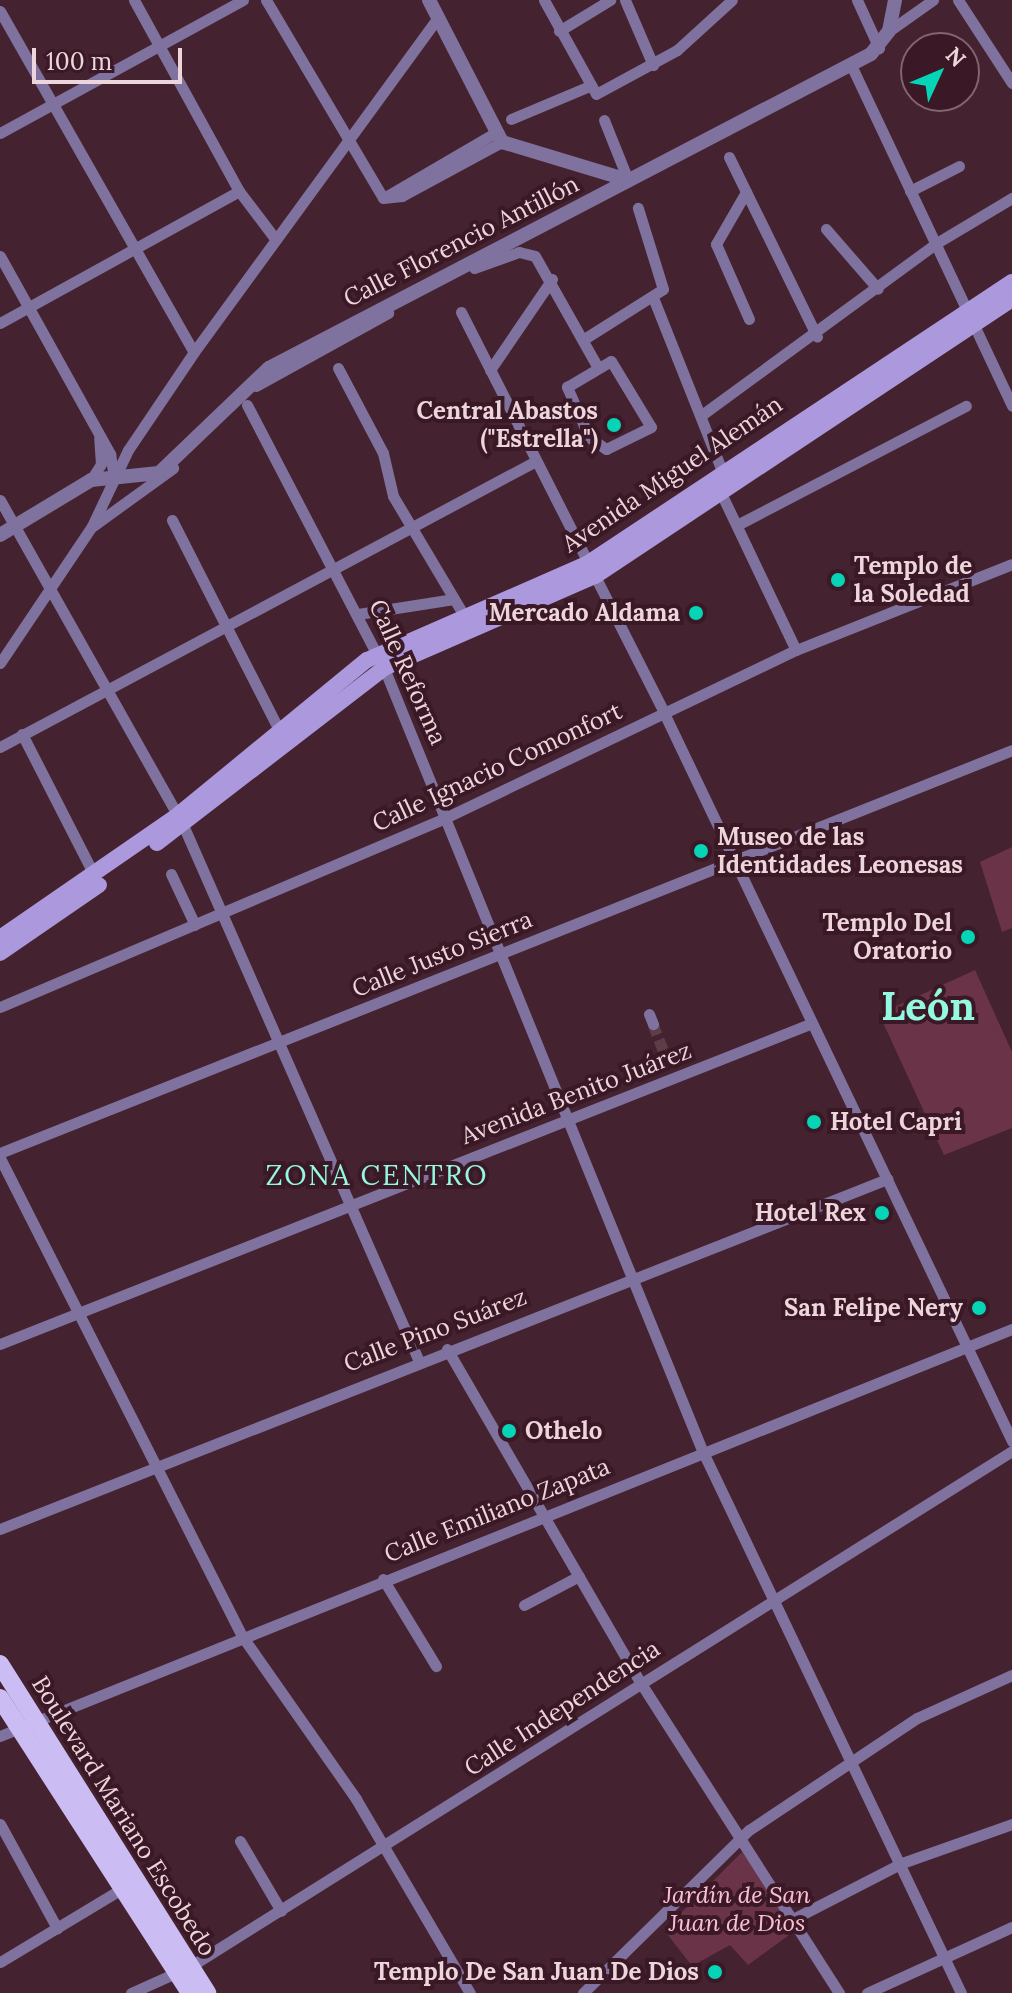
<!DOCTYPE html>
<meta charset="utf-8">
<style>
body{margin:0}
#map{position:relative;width:1012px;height:1993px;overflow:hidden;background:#45222f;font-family:Lora,serif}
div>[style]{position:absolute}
.green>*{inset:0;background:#6a3348}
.minor-tunnel>*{height:11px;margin-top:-5.5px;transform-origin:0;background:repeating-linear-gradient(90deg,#5e3d49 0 11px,transparent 0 16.5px)}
.minor>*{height:11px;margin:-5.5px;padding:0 5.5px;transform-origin:5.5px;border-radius:5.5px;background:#7f729e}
.tertiary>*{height:14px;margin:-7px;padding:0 7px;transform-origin:7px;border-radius:7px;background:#7f729e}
.secondary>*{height:16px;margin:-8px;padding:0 8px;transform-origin:8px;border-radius:8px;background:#ac98dd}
.primary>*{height:18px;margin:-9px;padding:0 9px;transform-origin:9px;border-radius:9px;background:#cbbdf3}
.dots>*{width:22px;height:22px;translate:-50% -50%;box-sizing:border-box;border:4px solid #3a1825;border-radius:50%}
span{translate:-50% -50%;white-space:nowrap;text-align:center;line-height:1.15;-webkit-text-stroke:8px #3a1825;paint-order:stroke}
.street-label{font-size:24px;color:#edd5dc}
.poi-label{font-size:24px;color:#edd5dc;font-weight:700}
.right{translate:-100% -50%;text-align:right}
.left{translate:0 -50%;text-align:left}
.park-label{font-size:24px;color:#fbc0d3;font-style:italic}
.quarter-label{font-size:28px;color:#95f8e1;letter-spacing:2px}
.town-label{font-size:40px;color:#95f8e1;font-weight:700}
.north{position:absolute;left:900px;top:32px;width:80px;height:80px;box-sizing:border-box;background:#3a1825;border:2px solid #82646e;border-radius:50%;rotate:46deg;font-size:22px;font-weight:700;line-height:32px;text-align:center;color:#edd5dc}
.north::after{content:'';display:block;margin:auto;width:28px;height:36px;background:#05d5b6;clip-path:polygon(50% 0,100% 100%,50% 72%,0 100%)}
.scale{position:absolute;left:32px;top:48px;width:150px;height:36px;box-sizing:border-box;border:4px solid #edd5dc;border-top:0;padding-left:10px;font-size:24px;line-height:28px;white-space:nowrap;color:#edd5dc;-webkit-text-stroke:6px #3a1825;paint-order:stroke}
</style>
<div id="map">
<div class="green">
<i style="clip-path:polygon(1012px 847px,1012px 928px,1002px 932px,980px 862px)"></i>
<i style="clip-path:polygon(975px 970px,1012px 1052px,1012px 1128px,944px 1155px,879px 1014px)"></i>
<i style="clip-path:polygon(742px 1852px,796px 1930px,748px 1965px,730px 1945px,692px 1966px,664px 1930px)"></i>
</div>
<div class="minor-tunnel">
<i style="left:653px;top:1024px;width:49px;rotate:68.6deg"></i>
</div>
<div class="minor">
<i style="left:134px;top:0;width:218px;rotate:61.2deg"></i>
<i style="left:239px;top:191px;width:61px;rotate:52.9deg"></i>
<i style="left:266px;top:0;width:230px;rotate:59.4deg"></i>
<i style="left:544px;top:0;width:107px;rotate:61deg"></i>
<i style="left:596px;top:94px;width:92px;rotate:-28.5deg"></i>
<i style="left:677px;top:50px;width:74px;rotate:-42.3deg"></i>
<i style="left:625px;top:0;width:71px;rotate:66.7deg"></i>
<i style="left:857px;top:0;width:53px;rotate:65.4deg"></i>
<i style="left:958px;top:0;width:99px;rotate:57deg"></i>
<i style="left:0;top:11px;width:392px;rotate:60.4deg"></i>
<i style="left:559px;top:31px;width:60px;rotate:-31.3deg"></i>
<i style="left:889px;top:31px;width:54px;rotate:-35.2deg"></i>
<i style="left:851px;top:65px;width:377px;rotate:64.7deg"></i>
<i style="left:511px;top:119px;width:82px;rotate:-22.8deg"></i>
<i style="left:604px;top:120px;width:65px;rotate:68.2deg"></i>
<i style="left:0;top:133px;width:277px;rotate:-28.7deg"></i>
<i style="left:729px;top:157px;width:200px;rotate:63.9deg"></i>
<i style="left:910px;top:191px;width:55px;rotate:-27deg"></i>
<i style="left:746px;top:192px;width:60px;rotate:120deg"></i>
<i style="left:716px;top:244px;width:82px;rotate:66.3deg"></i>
<i style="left:387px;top:196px;width:125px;rotate:-30.3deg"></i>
<i style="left:383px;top:198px;width:19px;rotate:-6deg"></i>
<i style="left:402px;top:196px;width:114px;rotate:-28.4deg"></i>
<i style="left:826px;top:229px;width:79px;rotate:49.1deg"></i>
<i style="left:0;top:256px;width:227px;rotate:60.9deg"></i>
<i style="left:110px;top:454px;width:23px;rotate:80deg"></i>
<i style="left:474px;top:268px;width:48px;rotate:-19.6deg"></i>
<i style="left:519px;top:252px;width:16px;rotate:14deg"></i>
<i style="left:535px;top:256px;width:126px;rotate:60.6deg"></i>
<i style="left:654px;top:300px;width:192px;rotate:68.3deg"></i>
<i style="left:461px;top:312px;width:449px;rotate:63.1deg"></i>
<i style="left:664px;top:713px;width:807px;rotate:64.45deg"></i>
<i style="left:0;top:323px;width:273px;rotate:-28.9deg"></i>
<i style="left:584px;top:339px;width:93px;rotate:-32.3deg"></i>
<i style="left:663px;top:289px;width:85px;rotate:-107.2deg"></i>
<i style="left:611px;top:361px;width:77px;rotate:58.8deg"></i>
<i style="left:651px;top:427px;width:50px;rotate:153.9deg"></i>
<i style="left:606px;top:449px;width:21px;rotate:-145deg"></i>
<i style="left:589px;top:437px;width:55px;rotate:-113.7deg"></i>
<i style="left:567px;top:387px;width:51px;rotate:-30.6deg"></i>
<i style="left:338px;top:368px;width:96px;rotate:62.1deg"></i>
<i style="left:383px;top:453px;width:44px;rotate:76.9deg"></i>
<i style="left:393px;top:496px;width:137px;rotate:59.3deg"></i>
<i style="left:490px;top:370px;width:110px;rotate:-55.7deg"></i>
<i style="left:256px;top:386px;width:151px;rotate:-28.9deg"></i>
<i style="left:247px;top:405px;width:297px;rotate:62.5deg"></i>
<i style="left:384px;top:668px;width:844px;rotate:67.87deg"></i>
<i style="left:702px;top:1450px;width:602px;rotate:64.5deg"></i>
<i style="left:703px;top:414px;width:288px;rotate:-36.2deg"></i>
<i style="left:935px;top:244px;width:90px;rotate:-30.9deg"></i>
<i style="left:91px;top:480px;width:19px;rotate:-58deg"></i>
<i style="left:101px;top:464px;width:26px;rotate:-94deg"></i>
<i style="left:720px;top:491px;width:176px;rotate:64.5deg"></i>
<i style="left:0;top:500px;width:373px;rotate:60.6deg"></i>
<i style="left:183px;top:825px;width:583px;rotate:66.25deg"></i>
<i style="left:172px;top:520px;width:238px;rotate:63deg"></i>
<i style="left:737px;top:525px;width:258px;rotate:-27.5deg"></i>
<i style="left:93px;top:526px;width:99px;rotate:-35.9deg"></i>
<i style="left:358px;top:614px;width:97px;rotate:-8.9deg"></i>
<i style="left:0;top:663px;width:165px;rotate:-56.1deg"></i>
<i style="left:92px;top:526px;width:84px;rotate:-64.7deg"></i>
<i style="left:128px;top:450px;width:118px;rotate:-56deg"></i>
<i style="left:194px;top:352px;width:414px;rotate:-53.9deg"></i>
<i style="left:22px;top:734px;width:158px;rotate:62.9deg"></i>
<i style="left:0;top:747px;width:603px;rotate:-28.09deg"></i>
<i style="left:171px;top:874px;width:56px;rotate:64.8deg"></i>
<i style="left:0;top:1007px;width:486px;rotate:-23deg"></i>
<i style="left:447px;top:817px;width:387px;rotate:-25.6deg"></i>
<i style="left:796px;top:650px;width:232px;rotate:-21.7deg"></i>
<i style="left:649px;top:1014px;width:11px;rotate:68deg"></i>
<i style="left:0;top:1153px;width:1089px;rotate:-21.71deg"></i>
<i style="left:0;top:1158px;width:536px;rotate:63.15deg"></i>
<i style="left:242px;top:1636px;width:199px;rotate:55deg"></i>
<i style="left:356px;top:1799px;width:225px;rotate:59.6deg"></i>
<i style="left:0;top:1344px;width:871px;rotate:-21.56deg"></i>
<i style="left:447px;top:1349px;width:388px;rotate:59.9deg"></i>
<i style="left:642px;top:1685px;width:366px;rotate:57.4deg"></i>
<i style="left:0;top:1529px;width:954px;rotate:-21.53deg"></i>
<i style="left:383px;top:1579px;width:102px;rotate:58.7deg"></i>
<i style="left:524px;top:1605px;width:62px;rotate:-27.8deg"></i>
<i style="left:0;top:1736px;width:1091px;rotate:-21.91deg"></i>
<i style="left:0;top:1824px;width:119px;rotate:61.3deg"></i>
<i style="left:240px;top:1841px;width:81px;rotate:59.6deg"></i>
<i style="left:795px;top:1918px;width:120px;rotate:-27.2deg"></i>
<i style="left:902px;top:1863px;width:117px;rotate:-19.5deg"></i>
<i style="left:0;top:1962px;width:146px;rotate:-31deg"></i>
<i style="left:131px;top:1993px;width:66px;rotate:-24.2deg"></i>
<i style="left:191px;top:1966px;width:969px;rotate:-32.1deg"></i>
<i style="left:583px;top:1993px;width:233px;rotate:-44.5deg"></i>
<i style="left:749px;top:1830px;width:202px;rotate:-33.7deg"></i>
<i style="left:917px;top:1718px;width:104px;rotate:-24.4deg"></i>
<i style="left:867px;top:1993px;width:159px;rotate:-24.5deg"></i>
</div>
<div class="tertiary">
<i style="left:429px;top:0;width:160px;rotate:62.8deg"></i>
<i style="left:502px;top:142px;width:132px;rotate:16.8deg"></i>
<i style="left:0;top:535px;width:106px;rotate:-31.1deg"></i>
<i style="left:91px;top:480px;width:68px;rotate:-5.9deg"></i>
<i style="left:159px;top:473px;width:152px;rotate:-43.7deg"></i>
<i style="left:269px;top:368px;width:679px;rotate:-27.55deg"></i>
<i style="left:871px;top:54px;width:29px;rotate:-52deg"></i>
<i style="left:889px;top:31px;width:32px;rotate:-79deg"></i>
</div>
<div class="secondary">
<i style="left:157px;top:843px;width:287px;rotate:-37.6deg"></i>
<i style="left:384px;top:668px;width:230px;rotate:-23.6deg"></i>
<i style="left:595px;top:576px;width:501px;rotate:-33.59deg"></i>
<i style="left:0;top:938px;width:216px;rotate:-34.6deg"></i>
<i style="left:178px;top:815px;width:244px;rotate:-39.4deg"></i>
<i style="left:367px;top:660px;width:240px;rotate:-23.6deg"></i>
<i style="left:587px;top:564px;width:510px;rotate:-33.57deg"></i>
<i style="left:0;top:953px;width:120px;rotate:-34.5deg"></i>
</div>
<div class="primary">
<i style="left:0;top:1664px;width:389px;rotate:57.8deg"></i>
<i style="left:0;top:1698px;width:351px;rotate:57.2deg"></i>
</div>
<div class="dots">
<i style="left:614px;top:425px;background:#05d5b6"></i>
<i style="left:838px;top:580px;background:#05d5b6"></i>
<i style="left:696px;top:613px;background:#05d5b6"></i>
<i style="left:701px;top:851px;background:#05d5b6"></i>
<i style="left:968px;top:937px;background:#05d5b6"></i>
<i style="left:814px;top:1122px;background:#05d5b6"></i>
<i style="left:882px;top:1213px;background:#05d5b6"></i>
<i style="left:979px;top:1308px;background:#05d5b6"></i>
<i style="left:509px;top:1431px;background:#05d5b6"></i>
<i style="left:715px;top:1972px;background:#05d5b6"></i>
</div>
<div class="street-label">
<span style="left:461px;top:241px;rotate:-27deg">Calle Florencio Antillón</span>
<span style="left:672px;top:474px;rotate:-34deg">Avenida Miguel Alemán</span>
<span style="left:408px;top:672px;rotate:66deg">Calle Reforma</span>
<span style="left:497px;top:767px;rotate:-25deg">Calle Ignacio Comonfort</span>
<span style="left:442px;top:954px;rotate:-22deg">Calle Justo Sierra</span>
<span style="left:576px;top:1093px;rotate:-21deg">Avenida Benito Juárez</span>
<span style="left:435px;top:1330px;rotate:-21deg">Calle Pino Suárez</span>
<span style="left:497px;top:1510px;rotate:-22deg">Calle Emiliano Zapata</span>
<span style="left:562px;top:1708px;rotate:-33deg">Calle Independencia</span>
<span style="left:124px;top:1816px;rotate:58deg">Boulevard Mariano Escobedo</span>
</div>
<div class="poi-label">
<span class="right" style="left:598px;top:425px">Central Abastos<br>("Estrella")</span>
<span class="left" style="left:854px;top:580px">Templo de<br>la Soledad</span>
<span class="right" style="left:680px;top:613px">Mercado Aldama</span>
<span class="left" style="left:717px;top:851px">Museo de las<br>Identidades Leonesas</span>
<span class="right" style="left:952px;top:937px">Templo Del<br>Oratorio</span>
<span class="left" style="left:830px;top:1122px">Hotel Capri</span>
<span class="right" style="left:866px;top:1213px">Hotel Rex</span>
<span class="right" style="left:963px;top:1308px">San Felipe Nery</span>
<span class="left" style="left:525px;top:1431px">Othelo</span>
<span class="right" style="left:699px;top:1972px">Templo De San Juan De Dios</span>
</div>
<div class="park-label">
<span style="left:737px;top:1909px">Jardín de San<br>Juan de Dios</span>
</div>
<div class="quarter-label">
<span style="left:377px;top:1175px">ZONA CENTRO</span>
</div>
<div class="town-label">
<span style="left:928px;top:1006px">León</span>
</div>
<div class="north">N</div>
<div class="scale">100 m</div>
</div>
